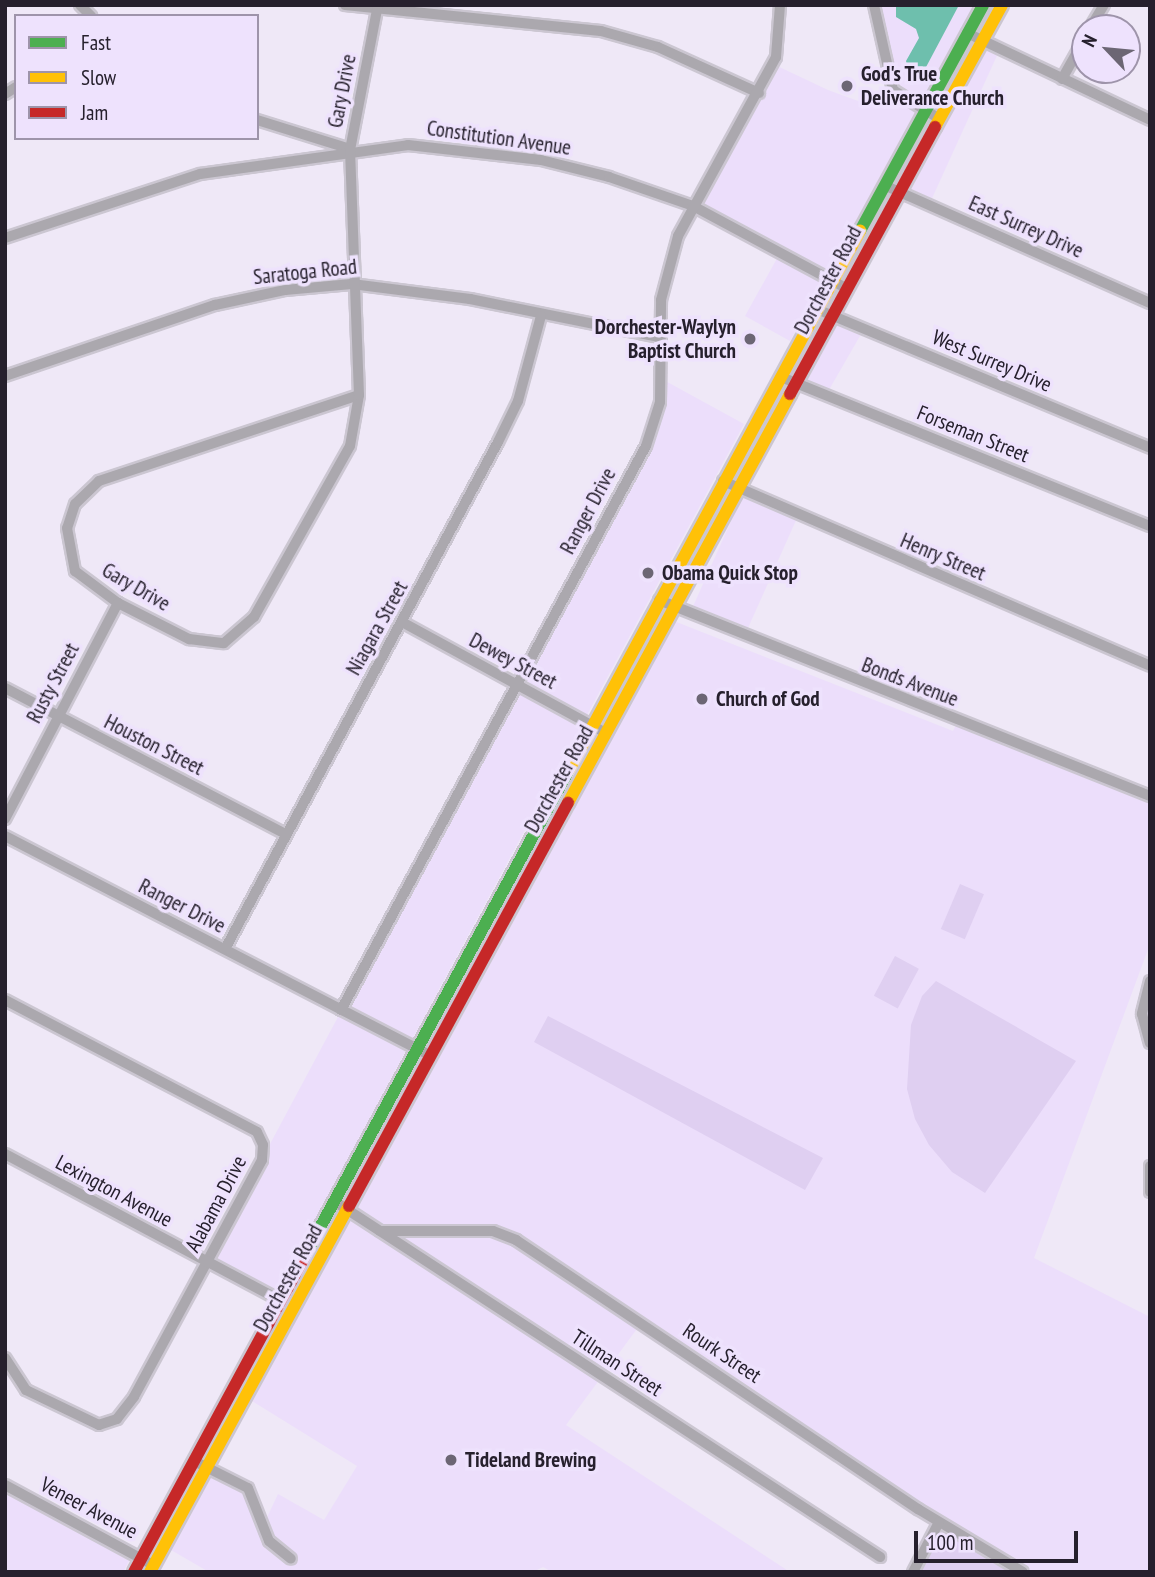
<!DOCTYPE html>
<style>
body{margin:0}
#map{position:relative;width:1155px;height:1577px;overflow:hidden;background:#efe8f7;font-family:"PT Sans Narrow",sans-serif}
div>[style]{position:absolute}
.built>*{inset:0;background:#ecdefb;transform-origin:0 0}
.green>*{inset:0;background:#dfcff1;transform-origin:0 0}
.water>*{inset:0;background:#6ebfad}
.roads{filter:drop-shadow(2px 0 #cbc6d1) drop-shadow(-2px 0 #cbc6d1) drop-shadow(0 2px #cbc6d1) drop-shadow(0 -2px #cbc6d1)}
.street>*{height:10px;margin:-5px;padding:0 5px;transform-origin:5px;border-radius:5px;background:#aba8ae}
.fast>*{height:12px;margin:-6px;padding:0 6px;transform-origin:6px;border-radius:6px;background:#4caf50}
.slow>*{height:12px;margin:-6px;padding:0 6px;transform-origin:6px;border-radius:6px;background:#ffc107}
.jam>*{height:12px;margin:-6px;padding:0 6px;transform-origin:6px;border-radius:6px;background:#c62828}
.dots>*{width:19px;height:19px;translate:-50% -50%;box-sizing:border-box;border:4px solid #eee2fd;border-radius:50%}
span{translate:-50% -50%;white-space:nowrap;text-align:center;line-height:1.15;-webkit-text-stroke:7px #eee2fd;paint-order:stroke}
.poi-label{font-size:21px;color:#26202d;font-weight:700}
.left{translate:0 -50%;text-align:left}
.right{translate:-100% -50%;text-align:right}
.street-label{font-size:21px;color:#26202d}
.frame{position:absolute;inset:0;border:7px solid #26202d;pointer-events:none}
.legend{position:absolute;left:14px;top:14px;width:245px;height:126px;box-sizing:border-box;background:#eee2fd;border:2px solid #9e94aa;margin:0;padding:9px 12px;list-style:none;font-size:21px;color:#26202d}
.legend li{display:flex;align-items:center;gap:14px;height:35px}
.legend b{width:35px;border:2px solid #9e94aa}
.north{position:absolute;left:1071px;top:14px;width:70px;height:70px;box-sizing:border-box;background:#eee2fd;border:2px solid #9e94aa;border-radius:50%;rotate:296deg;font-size:19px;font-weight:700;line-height:28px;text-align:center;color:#26202d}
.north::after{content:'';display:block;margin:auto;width:24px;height:32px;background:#6c6674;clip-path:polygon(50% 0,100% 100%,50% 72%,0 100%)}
.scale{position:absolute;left:914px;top:1531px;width:164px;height:32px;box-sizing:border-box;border:4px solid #26202d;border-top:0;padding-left:9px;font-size:21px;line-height:24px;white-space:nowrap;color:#26202d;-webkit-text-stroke:5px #eee2fd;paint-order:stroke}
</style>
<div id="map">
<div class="built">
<i style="clip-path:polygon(878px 5px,974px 5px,790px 341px,745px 316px,780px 253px,693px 206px,773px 64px,828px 90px,872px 106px,884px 106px,893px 90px)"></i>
<i style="clip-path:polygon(990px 44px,1000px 49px,929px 205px,905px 194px)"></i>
<i style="clip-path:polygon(838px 318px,864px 329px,826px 395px,802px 385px)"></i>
<i style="clip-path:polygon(660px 378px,744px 424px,273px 1297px,207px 1262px,656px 422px)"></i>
<i style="left:744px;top:492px;width:59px;height:129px;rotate:24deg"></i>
<i style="clip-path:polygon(evenodd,674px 621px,953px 731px,958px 721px,1150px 796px,1150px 944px,1034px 1258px,1150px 1317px,1150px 1572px,1023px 1572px,918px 1509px,642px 1322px,566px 1425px,790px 1572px,552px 1572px,543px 1567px,533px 1572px,209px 1572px,171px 1550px,214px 1471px,241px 1483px,263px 1526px,278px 1494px,324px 1520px,357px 1466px,252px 1401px,674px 621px,797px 1145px,822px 1158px,805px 1189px,797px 1145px)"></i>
<i style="clip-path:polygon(5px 1485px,133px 1554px,123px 1572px,5px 1572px)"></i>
</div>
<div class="green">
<i style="left:960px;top:884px;width:26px;height:49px;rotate:23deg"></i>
<i style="left:895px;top:956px;width:27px;height:45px;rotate:28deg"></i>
<i style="clip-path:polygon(936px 981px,1076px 1061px,985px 1193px,952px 1172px,929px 1145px,915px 1119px,907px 1089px,911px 1025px,922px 996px)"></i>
<i style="clip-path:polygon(548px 1016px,823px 1158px,805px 1190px,534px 1042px)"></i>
<i style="clip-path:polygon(939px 1522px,1023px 1572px,913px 1572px)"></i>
</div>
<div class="water">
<i style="clip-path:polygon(959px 5px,925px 69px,914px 73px,908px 69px,906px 61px,919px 38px,916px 29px,896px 17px,896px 5px)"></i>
</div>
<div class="roads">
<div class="street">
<i style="left:80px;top:5px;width:16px;rotate:45deg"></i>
<i style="left:345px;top:5px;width:257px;rotate:5.8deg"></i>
<i style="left:601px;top:31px;width:59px;rotate:15.7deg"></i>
<i style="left:658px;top:47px;width:111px;rotate:24.5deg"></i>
<i style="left:874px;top:5px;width:87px;rotate:77.4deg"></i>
<i style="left:893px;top:90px;width:53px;rotate:31.9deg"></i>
<i style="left:1090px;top:28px;width:27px;rotate:-59deg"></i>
<i style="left:967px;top:33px;width:203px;rotate:25.4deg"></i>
<i style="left:1062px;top:79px;width:47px;rotate:-60.7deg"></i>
<i style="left:5px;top:94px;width:13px;rotate:-32deg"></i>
<i style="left:257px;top:120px;width:97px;rotate:17.3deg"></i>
<i style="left:886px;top:186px;width:289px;rotate:23.9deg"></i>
<i style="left:5px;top:238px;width:205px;rotate:-18.2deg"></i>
<i style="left:200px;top:174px;width:210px;rotate:-7.9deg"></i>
<i style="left:408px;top:145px;width:134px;rotate:6.4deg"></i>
<i style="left:541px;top:160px;width:70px;rotate:14deg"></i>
<i style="left:609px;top:177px;width:89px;rotate:19deg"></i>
<i style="left:693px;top:206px;width:174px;rotate:28.2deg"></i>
<i style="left:819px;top:310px;width:359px;rotate:22.6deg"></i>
<i style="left:5px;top:376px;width:222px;rotate:-18.7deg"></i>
<i style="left:215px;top:305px;width:72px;rotate:-12.1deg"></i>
<i style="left:285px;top:290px;width:67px;rotate:-5.1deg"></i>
<i style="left:352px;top:284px;width:119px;rotate:7.2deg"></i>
<i style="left:470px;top:299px;width:193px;rotate:11.4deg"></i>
<i style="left:781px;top:377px;width:398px;rotate:22deg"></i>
<i style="left:359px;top:395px;width:274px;rotate:161.7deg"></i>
<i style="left:99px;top:481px;width:33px;rotate:136deg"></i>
<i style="left:75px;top:504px;width:25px;rotate:108deg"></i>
<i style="left:67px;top:528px;width:44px;rotate:79.5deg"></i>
<i style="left:75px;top:571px;width:54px;rotate:36.7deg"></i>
<i style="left:118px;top:603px;width:80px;rotate:26.9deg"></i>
<i style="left:189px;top:639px;width:35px;rotate:7deg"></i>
<i style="left:224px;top:643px;width:40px;rotate:-41deg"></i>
<i style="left:254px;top:617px;width:196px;rotate:-60.7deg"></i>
<i style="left:350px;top:446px;width:52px;rotate:-80deg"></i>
<i style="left:359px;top:395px;width:245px;rotate:-92.1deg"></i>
<i style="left:350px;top:150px;width:148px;rotate:-79.1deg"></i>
<i style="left:723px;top:481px;width:465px;rotate:23.4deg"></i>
<i style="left:659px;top:600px;width:529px;rotate:21.76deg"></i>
<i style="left:402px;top:622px;width:232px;rotate:28.6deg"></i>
<i style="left:5px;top:688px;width:316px;rotate:27.5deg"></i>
<i style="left:5px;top:819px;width:244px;rotate:-62.4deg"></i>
<i style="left:5px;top:836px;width:479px;rotate:27.3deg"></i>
<i style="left:225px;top:949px;width:576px;rotate:-61.7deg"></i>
<i style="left:498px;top:442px;width:46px;rotate:-64deg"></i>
<i style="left:518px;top:401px;width:88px;rotate:-74.9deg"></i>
<i style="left:1150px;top:981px;width:34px;rotate:104deg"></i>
<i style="left:1142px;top:1014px;width:30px;rotate:75deg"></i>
<i style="left:5px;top:1000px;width:284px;rotate:27.6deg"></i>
<i style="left:257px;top:1132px;width:14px;rotate:65deg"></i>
<i style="left:263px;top:1145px;width:15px;rotate:94deg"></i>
<i style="left:262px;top:1160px;width:269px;rotate:118.4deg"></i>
<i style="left:134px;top:1397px;width:28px;rotate:128deg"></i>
<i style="left:117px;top:1419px;width:19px;rotate:162deg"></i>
<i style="left:99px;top:1425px;width:81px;rotate:-154.4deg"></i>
<i style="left:26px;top:1390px;width:38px;rotate:-123deg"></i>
<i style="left:341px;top:1010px;width:641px;rotate:-61.6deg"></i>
<i style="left:646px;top:446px;width:46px;rotate:-72.3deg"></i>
<i style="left:660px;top:402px;width:102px;rotate:-89.4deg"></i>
<i style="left:661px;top:300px;width:66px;rotate:-75.1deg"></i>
<i style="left:678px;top:236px;width:204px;rotate:-61.3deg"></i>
<i style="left:776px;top:57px;width:52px;rotate:-85.6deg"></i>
<i style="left:5px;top:1154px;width:311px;rotate:28deg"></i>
<i style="left:1150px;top:1166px;width:26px;rotate:90deg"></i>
<i style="left:334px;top:1201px;width:652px;rotate:33.1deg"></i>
<i style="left:380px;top:1231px;width:113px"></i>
<i style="left:493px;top:1231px;width:25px;rotate:21deg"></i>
<i style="left:516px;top:1240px;width:484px;rotate:33.8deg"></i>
<i style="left:918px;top:1509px;width:122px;rotate:31deg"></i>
<i style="left:194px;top:1461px;width:60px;rotate:26.6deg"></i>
<i style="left:248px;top:1488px;width:57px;rotate:68.4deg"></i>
<i style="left:269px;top:1541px;width:28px;rotate:39deg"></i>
<i style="left:5px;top:1485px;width:168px;rotate:28.4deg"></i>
<i style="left:913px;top:1572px;width:56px;rotate:-62.5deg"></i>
</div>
<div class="fast">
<i style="left:860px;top:231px;width:257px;rotate:-61.4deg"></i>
<i style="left:304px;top:1257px;width:554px;rotate:-61.45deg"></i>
</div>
<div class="slow">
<i style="left:935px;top:127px;width:139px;rotate:-61.2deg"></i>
<i style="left:569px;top:770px;width:613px;rotate:-61.64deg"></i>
<i style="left:568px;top:803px;width:465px;rotate:-61.5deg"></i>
<i style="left:150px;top:1572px;width:417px;rotate:-61.5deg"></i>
</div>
<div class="jam">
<i style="left:790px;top:394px;width:304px;rotate:-61.5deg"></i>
<i style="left:349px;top:1206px;width:459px;rotate:-61.5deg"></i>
<i style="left:134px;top:1572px;width:358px;rotate:-61.6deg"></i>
</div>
</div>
<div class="dots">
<i style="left:847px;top:86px;background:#6c6674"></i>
<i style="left:750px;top:339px;background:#6c6674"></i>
<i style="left:648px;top:573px;background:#6c6674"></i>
<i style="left:702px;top:699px;background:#6c6674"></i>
<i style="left:451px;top:1460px;background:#6c6674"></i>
</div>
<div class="poi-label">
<span class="left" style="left:861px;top:86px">God's True<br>Deliverance Church</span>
<span class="right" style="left:736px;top:339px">Dorchester-Waylyn<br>Baptist Church</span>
<span class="left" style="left:662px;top:573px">Obama Quick Stop</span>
<span class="left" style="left:716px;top:699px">Church of God</span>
<span class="left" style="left:465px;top:1460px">Tideland Brewing</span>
</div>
<div class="street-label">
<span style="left:342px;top:91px;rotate:-79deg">Gary Drive</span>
<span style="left:499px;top:138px;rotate:8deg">Constitution Avenue</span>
<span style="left:1026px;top:227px;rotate:24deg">East Surrey Drive</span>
<span style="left:305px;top:272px;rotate:-6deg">Saratoga Road</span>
<span style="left:828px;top:280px;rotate:-62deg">Dorchester Road</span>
<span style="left:992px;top:361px;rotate:23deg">West Surrey Drive</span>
<span style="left:973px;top:434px;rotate:22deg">Forseman Street</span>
<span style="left:588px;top:511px;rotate:-62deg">Ranger Drive</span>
<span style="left:943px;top:557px;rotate:23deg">Henry Street</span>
<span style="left:136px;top:587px;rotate:30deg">Gary Drive</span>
<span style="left:377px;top:628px;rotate:-61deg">Niagara Street</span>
<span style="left:513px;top:661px;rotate:28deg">Dewey Street</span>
<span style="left:910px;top:682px;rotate:21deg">Bonds Avenue</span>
<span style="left:53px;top:683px;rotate:-62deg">Rusty Street</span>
<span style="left:154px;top:745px;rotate:27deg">Houston Street</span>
<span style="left:559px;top:779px;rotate:-61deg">Dorchester Road</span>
<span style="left:182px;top:906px;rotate:27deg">Ranger Drive</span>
<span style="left:114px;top:1191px;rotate:28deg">Lexington Avenue</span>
<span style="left:216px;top:1204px;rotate:-62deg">Alabama Drive</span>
<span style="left:288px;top:1278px;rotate:-61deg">Dorchester Road</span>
<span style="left:722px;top:1353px;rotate:34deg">Rourk Street</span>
<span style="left:617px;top:1363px;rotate:33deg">Tillman Street</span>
<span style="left:89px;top:1508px;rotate:28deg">Veneer Avenue</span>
</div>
<div class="frame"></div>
<ul class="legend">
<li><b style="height:9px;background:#4caf50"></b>Fast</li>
<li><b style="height:9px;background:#ffc107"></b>Slow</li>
<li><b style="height:9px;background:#c62828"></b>Jam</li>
</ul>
<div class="north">N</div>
<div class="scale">100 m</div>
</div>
